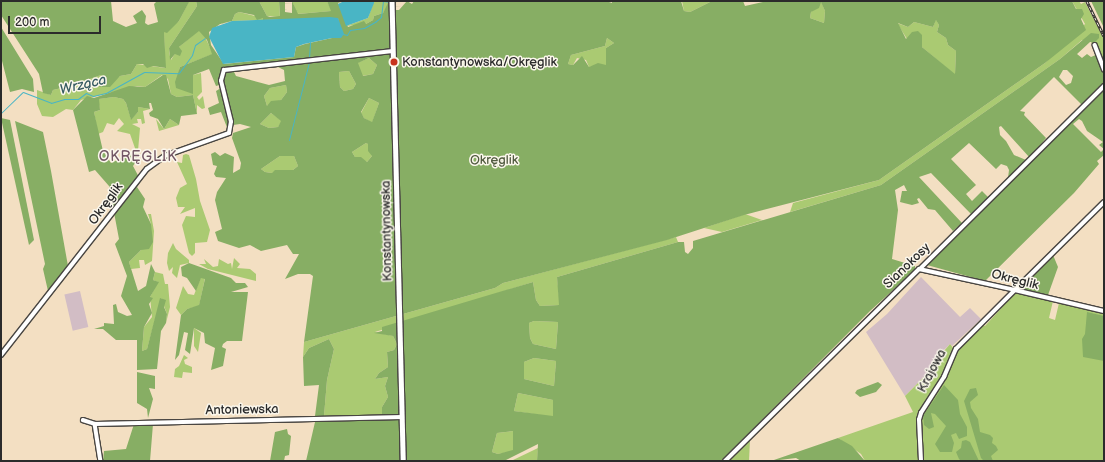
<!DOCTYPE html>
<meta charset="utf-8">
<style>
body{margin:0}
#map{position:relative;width:1105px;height:462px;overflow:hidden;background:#f3dfc2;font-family:"Balsamiq Sans",sans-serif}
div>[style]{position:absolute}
.industrial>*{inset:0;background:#d2bdc5;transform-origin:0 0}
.green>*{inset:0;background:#aaca72}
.forest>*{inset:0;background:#87ae64}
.water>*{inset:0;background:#49b5c5}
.stream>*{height:1px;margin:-0.5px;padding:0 0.5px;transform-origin:0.5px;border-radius:0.5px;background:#49b5c5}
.roads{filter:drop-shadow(1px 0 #494642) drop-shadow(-1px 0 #494642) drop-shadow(0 1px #494642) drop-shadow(0 -1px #494642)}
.minor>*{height:3.5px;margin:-1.75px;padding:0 1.75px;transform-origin:1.75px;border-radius:1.75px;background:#fff}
.tertiary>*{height:4px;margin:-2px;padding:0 2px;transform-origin:2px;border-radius:2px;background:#fff}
.secondary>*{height:4.5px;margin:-2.25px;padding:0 2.25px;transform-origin:2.25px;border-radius:2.25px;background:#fff}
.rail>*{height:2.5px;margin-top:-1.25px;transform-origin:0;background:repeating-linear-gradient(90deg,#fbf7ec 0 3px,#2b2b2b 0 6px);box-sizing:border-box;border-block:1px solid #2b2b2b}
.dots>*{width:11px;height:11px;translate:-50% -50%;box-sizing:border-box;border:2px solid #fbf7ec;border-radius:50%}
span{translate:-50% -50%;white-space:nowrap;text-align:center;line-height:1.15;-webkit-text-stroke:3px #fbf7ec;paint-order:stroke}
.poi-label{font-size:13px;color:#2b2b2b}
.left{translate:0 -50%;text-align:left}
.park-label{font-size:13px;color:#515b40}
.street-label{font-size:13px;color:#2b2b2b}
.water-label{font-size:14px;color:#365b61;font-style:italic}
.neighbourhood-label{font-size:14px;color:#725664;letter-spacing:1px}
.frame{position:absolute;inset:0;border:2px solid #2b2b2b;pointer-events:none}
.scale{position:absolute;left:8px;top:16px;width:93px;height:18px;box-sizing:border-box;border:2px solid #2b2b2b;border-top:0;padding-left:5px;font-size:12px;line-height:14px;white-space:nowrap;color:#2b2b2b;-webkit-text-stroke:3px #fbf7ec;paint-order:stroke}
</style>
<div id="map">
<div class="industrial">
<i style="clip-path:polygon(921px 277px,960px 317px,970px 308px,981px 319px,952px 346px,950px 344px,944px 350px,947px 354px,905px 396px,866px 332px,887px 314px)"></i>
<i style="left:80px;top:291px;width:37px;height:16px;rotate:77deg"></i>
</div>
<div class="green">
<i style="clip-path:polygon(189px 1px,196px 1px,197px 6px,169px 48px,169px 53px,171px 60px,179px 47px,199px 30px,205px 37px,213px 54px,180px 67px,177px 79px,193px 93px,193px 75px,201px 73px,202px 92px,197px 97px,199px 100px,203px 96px,205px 108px,202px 109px,197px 105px,197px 114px,193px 95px,177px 97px,171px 94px,168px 79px,162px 75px,145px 87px,137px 86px,81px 100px,73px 110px,66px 109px,53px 117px,42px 116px,37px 104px,37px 90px,51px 95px,53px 90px,70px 86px,101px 75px,112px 82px,120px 76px,131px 74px,137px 64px,165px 68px,164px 32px,179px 21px)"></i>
<i style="clip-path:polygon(259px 1px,279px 1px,280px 17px,267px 16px)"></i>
<i style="clip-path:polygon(292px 1px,327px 1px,332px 11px,297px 14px)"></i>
<i style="clip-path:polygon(374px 1px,389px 1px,389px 4px,383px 13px,374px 16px,373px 20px,366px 24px,346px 26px,368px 18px)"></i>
<i style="clip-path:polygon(682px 1px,712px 1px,690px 12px,684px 11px)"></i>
<i style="clip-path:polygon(821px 1px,825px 11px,824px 23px,810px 18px,811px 12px)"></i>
<i style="clip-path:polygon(1072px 1px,1079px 1px,1081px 4px,1085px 2px,1104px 39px,1104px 70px,1091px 42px,1095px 42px,1082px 40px,1060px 59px,881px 185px,790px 212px,793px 203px,879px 180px,1045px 63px,1085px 24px)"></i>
<i style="clip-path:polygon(239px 12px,263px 18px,263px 20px,232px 21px,235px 14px)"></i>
<i style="clip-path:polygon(936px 19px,939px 25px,937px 32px,946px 38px,948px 45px,956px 51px,955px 75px,922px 47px,922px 35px,907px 39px,897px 23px,908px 27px,914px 22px,933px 27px)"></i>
<i style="clip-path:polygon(607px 38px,614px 43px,606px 48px,606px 65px,589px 67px,586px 60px,577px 58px,573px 65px,568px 64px,571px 55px,605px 46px)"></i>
<i style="clip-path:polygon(369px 58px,377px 65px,373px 74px,362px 76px,357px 63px)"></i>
<i style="clip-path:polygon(349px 71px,356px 84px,353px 89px,344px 91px,340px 87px,339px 72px)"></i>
<i style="clip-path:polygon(286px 85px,287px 92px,281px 100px,267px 106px,264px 96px,270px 88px)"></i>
<i style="clip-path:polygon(114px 97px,123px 99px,126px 103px,131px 119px,138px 112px,138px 107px,150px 109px,143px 111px,145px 123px,142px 124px,141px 119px,137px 119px,138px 123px,132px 124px,140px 128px,138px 151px,136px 151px,130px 134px,117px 131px,124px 124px,119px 118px,114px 125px,107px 123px,103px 132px,98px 134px,94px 112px,100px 110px,98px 99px)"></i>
<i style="clip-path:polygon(369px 98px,379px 103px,372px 123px,364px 118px,361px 113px)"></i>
<i style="clip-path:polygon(271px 113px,282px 121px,278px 127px,269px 128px,260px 124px)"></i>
<i style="clip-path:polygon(156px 119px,164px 129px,170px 119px,179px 125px,159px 131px)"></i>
<i style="clip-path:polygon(366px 143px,369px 144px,372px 156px,367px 162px,355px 157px,352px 152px)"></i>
<i style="clip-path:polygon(186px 154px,189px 155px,196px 179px,200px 201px,210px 230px,207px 242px,195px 243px,195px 253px,192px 256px,189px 253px,182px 225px,186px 216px,195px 217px,195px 208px,180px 214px,185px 207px,178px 207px,176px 198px,180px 188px,187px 184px,177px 162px,182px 163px,183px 155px)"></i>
<i style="clip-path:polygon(280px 156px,294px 156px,298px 166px,293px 170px,272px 173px,265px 172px,261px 169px)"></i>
<i style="clip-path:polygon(148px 214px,151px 214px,154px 231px,152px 261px,145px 265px,144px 260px,139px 260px,140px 268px,131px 269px,129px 262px,141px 250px,151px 224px)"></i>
<i style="clip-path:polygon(745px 214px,762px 220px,722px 232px,704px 228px)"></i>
<i style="clip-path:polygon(676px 237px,678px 242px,557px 277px,560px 305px,540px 306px,536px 300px,533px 282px,375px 332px,393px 336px,397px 344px,394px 350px,387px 352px,388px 367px,379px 373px,375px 379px,388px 377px,385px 386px,388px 397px,382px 407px,382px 415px,324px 416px,327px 380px,334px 349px,329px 339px,309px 348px,303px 357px,304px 342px,495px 288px,503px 283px)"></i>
<i style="clip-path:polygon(173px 243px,176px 249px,189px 260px,189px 263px,180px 265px,177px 278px,172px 273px,173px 267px,169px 271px,167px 263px,168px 253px)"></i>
<i style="clip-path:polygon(234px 258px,240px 264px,237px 268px,250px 269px,256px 274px,256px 281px,208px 269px,199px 264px,206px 264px,204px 259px,213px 267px,218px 266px,219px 259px,228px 264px,231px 263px,232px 269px)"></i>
<i style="clip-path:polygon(155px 272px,163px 274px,165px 284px,168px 284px,170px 307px,166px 323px,167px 314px,161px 298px,147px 349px,142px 351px,144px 327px,152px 317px,150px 297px,158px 282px,153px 280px)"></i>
<i style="clip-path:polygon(201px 277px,205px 278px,199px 306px,187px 309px,181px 315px,176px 308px,183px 286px,188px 294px,194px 295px)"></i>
<i style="clip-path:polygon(1016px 292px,1053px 301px,1049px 318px,1055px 320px,1059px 303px,1104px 314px,1104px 461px,924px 461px,921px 414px,949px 372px,956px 351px,983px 325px,985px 326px)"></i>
<i style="clip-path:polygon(534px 321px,558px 322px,556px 349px,533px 344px,530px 338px,529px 323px)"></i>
<i style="clip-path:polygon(194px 328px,201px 333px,198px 352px,194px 346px)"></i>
<i style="clip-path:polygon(950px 344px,954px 349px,944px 372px,917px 414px,920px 461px,865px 461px,861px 454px,838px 438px,913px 412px,905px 396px,947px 354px,944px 351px)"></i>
<i style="clip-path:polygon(184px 355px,188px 358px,184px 360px,185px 364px,192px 367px,192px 373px,183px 372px,182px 378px,174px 377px,175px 369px,179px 366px)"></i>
<i style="clip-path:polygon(534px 358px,556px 361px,554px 386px,524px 379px,524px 362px)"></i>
<i style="clip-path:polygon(518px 393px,553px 400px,553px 417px,514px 411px)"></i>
<i style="clip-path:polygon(513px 431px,514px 451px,498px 454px,492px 452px,497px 433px)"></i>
<i style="clip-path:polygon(750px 440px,749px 461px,728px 461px)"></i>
<i style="clip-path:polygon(538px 448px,537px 461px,511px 461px)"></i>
</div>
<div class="forest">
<i style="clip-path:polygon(1px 1px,111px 1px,113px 21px,126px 27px,137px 23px,133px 16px,142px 10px,146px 16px,145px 23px,148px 25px,158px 22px,154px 4px,157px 1px,189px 2px,179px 21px,167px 33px,164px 32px,166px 68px,153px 66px,147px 68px,143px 64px,137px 64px,131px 74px,120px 76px,110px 87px,99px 87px,104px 78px,101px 75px,70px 86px,53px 90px,51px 95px,43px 93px,39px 74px,1px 15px)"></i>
<i style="clip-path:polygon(evenodd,196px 1px,259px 1px,267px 16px,270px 17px,280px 16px,279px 1px,285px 1px,285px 12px,292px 13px,292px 1px,298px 14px,331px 11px,327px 1px,344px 1px,338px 3px,348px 27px,364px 21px,366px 24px,373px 20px,374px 16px,383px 13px,389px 1px,398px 1px,395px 3px,395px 10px,399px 10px,407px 1px,412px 4px,414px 1px,606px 1px,612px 3px,612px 1px,681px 1px,684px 11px,690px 12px,712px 1px,743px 1px,745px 6px,767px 1px,1072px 1px,1076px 9px,1082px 9px,1084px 14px,1081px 19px,1086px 30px,1045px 63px,879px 180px,744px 215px,667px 240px,503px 283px,495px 288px,304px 342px,313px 276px,310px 274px,298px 274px,285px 279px,299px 254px,293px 254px,287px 245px,261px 251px,250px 245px,239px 248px,218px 241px,215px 232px,222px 229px,215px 200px,217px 192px,226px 178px,216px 177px,214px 174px,217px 166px,213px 165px,211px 154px,215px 152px,220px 156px,225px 153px,234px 157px,233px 173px,240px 169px,241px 163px,232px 138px,233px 133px,251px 127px,240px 124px,233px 125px,223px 84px,216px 86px,209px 69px,193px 75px,193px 94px,176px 88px,175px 82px,180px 67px,212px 54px,207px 40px,199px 31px,179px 47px,182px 51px,180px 56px,175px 54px,170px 60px,169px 48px,197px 6px,196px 1px,821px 2px,825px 11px,824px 23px,810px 18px,811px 12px,819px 8px,821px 2px,196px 1px,239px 12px,254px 15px,257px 20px,263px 18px,263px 20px,338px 18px,340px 38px,332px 38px,305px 44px,296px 47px,294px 57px,224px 64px,211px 45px,209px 32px,220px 24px,232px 21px,235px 14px,239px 12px,196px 1px,936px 20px,939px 25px,937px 32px,946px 38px,948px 45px,956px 51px,955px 74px,922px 47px,922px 35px,918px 31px,912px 32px,906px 39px,898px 23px,908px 27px,914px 22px,933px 27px,936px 20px,196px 1px,607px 38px,614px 43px,606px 48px,606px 65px,598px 63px,589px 67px,582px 56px,573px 65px,568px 64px,571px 55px,605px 46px,607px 38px,196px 1px,369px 58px,377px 65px,373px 74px,363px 76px,358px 63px,369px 58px,196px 1px,278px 67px,284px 70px,285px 81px,269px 85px,236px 76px,234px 72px,224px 73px,229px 70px,278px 67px,196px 1px,349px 71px,356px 84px,353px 89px,344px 91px,340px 87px,339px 72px,349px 71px,196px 1px,286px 85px,287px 92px,281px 100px,271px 101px,267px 106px,264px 96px,270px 88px,286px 85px,196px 1px,369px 98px,379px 103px,372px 122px,364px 118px,361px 112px,369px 98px,196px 1px,271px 113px,281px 121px,278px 127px,269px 128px,260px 124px,271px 113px,196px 1px,366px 143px,368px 144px,368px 151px,372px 156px,367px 162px,361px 157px,355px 157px,352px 152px,366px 143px,196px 1px,280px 156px,294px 156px,298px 166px,293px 170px,275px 170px,272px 173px,265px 172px,261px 169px,280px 156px)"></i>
<i style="clip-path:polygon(1091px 1px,1104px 1px,1104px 28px)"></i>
<i style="clip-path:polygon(1px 27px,33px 79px,34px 92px,22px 89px,10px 92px,1px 57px)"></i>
<i style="clip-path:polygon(evenodd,1091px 33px,1099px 34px,1099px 38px,1095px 42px,1090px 42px,1077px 54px,1082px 58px,1087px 54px,1091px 57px,1098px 54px,1104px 70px,1104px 84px,1082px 105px,1054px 77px,1020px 111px,1025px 112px,1024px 115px,1046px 138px,1030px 158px,1001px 126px,999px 127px,1000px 135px,1006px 141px,1014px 155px,1026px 160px,1011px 177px,1008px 178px,1009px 170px,1007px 166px,1001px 164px,996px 169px,969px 143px,951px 159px,976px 185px,966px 194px,972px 201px,982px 191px,989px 198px,971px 214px,931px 173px,919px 177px,962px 223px,953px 231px,935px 210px,928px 209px,919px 198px,917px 199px,919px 203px,912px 205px,900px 202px,902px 191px,907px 191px,904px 185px,895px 190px,898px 210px,892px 259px,915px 266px,915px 270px,870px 311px,721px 461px,537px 461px,538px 444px,504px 461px,306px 461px,315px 422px,382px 420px,382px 407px,388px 397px,385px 386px,388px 377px,375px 379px,379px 373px,388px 367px,387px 352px,394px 350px,397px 344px,393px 336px,374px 333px,382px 331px,382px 327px,533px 282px,536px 300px,540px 306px,559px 305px,557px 277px,678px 242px,684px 242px,685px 252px,688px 254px,693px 248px,693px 241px,881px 185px,1060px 59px,1091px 33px,1063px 70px,1067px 70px,1073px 76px,1071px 83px,1066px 85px,1059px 77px,1063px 70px,1091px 33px,534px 321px,558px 322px,556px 349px,533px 344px,530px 338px,529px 323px,534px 321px,1091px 33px,534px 358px,556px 361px,554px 386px,524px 379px,524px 362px,534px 358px,1091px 33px,518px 393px,553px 400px,553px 416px,514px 411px,518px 393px,1091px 33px,513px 431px,513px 450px,498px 454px,492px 452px,497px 433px,513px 431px)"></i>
<i style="clip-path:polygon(163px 75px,166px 75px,171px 94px,177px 97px,193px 95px,197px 114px,181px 116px,179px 125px,170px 119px,164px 129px,158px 119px,150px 116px,149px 113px,153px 110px,151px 103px,149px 103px,150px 109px,138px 107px,138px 112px,131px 120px,126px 103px,123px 99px,114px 97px,99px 99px,100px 110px,94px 112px,103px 151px,111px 163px,136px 151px,137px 160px,133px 166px,141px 181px,137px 187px,145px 199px,143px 207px,151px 224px,153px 242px,149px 249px,141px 250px,129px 262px,138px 291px,146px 286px,151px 264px,155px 272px,153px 280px,159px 282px,150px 297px,153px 298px,149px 304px,152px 313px,144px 327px,142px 351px,147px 349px,160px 298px,166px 300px,164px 307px,167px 314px,166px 323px,161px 331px,157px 369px,137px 370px,137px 340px,116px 340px,103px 329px,94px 329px,104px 326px,104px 323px,114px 324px,113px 305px,116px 304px,118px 312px,127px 316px,132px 315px,121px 296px,127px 276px,115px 244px,119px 239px,109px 186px,95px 170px,89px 172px,73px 110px,87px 96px,94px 98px,129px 86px,145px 87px)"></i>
<i style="clip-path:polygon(221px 88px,229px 122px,228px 130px,221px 112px,210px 115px,208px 108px,219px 103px,216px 91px)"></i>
<i style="clip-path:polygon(1104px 88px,1104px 149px,1099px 145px,1103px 142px,1087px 131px,1082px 121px,1079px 119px,1073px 124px,1101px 152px,1104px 149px,1104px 155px,1097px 161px,1099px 164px,1074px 193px,985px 281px,927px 265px)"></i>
<i style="clip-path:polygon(1px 118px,10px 120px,34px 240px,29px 245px)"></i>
<i style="clip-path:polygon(15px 121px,43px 132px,51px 171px,68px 266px,48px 291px,43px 269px,45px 264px)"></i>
<i style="clip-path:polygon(1053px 255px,1058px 267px,1048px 295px,1020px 291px,1019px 289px)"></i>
<i style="clip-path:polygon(189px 263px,231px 278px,236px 283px,245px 283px,248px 287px,231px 292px,248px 292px,242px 341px,227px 341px,223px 344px,222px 347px,226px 349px,223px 366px,211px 370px,215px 348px,205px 343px,204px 333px,194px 328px,190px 354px,185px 350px,188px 333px,184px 332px,179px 355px,175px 360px,181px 315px,187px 309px,199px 305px,204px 283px,205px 279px,201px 278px,196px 291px,187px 278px,182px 276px,181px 267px)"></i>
<i style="clip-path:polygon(1087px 312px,1104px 316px,1104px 361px,1083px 357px,1082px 339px,1085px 334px)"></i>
<i style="clip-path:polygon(329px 339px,334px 349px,327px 380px,324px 416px,315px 416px,319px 385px,304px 386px,303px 357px,309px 348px)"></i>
<i style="clip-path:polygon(137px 372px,155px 376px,155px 389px,149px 388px,153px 399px,148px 418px,147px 409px,137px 403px)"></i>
<i style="clip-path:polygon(878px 382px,882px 385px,876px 392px,860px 397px,855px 393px,857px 390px)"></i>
<i style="clip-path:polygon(944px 385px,958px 400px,960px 414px,967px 427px,967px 436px,959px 439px,956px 433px,951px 435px,954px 443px,952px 452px,940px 452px,935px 444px,946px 426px,935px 414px,931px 413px,934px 427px,929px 429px,924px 425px,923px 416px)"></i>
<i style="clip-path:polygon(976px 388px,978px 395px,970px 402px,971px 408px,978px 419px,980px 432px,990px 435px,993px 438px,992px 443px,996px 446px,998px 450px,991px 456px,993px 461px,984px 461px,981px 458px,964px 401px,970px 389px)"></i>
<i style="clip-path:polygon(134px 424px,153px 424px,150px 461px,103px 461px,104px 451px,126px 449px)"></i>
<i style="clip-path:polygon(287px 429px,288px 434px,291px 436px,289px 455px,285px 456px,284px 461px,270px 461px,275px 432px)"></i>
<i style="clip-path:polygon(838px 438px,852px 446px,865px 461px,801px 461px,796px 458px,771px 461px)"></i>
<i style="clip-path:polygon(966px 440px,970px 442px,979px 461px,961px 461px,959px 459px,956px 452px,961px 448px,962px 441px)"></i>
</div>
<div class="water">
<i style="clip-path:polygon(344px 1px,374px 1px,374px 3px,368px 18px,346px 26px,338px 4px)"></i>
<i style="clip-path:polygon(330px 17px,338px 18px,344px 34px,341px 38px,332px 38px,304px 44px,296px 47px,294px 57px,223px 64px,209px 37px,212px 28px,232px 21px)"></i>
</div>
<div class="stream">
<i style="left:343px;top:34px;width:4px;rotate:14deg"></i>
<i style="left:347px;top:35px;width:6px;rotate:-59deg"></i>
<i style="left:350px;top:30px;width:14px;rotate:-8deg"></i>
<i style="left:364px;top:28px;width:13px;rotate:-29deg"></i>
<i style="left:375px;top:22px;width:8px;rotate:-40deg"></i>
<i style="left:381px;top:17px;width:16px;rotate:-83deg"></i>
<i style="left:383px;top:1px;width:7px;rotate:8deg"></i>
<i style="left:309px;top:58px;width:16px;rotate:-86deg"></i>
<i style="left:1px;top:113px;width:30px;rotate:-44deg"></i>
<i style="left:23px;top:92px;width:30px;rotate:21deg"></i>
<i style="left:51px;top:103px;width:14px;rotate:-17deg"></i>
<i style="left:64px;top:99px;width:14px"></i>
<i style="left:78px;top:99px;width:10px;rotate:-37deg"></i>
<i style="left:86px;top:93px;width:8px;rotate:23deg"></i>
<i style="left:93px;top:96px;width:13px;rotate:-13deg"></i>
<i style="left:106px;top:93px;width:43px;rotate:-28.9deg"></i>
<i style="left:144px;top:72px;width:35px;rotate:2deg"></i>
<i style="left:179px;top:73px;width:22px;rotate:-54deg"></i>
<i style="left:192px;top:55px;width:10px;rotate:-73deg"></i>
<i style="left:195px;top:45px;width:12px;rotate:-35deg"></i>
<i style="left:289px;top:140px;width:81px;rotate:-75.6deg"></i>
</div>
<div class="roads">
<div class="minor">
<i style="left:1095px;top:45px;width:26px;rotate:69deg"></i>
<i style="left:921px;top:268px;width:258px;rotate:-44.8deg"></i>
<i style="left:1px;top:355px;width:236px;rotate:-51.9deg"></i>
<i style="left:147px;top:169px;width:22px;rotate:-36deg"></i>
<i style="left:165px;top:156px;width:68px;rotate:-19.8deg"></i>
<i style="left:229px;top:133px;width:11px;rotate:-80deg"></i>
<i style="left:231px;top:122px;width:42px;rotate:-103.7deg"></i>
<i style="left:221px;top:81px;width:11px;rotate:-75deg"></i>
<i style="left:224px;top:70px;width:170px;rotate:-6.4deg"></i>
<i style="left:83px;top:420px;width:13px;rotate:18deg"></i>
<i style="left:95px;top:424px;width:307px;rotate:-1.3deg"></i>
<i style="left:95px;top:424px;width:37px;rotate:81deg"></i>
<i style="left:921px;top:461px;width:41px;rotate:-92.8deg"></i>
<i style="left:919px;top:420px;width:7px;rotate:-74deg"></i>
<i style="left:921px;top:413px;width:43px;rotate:-57.4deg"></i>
<i style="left:944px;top:377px;width:30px;rotate:-67deg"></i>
<i style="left:956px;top:349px;width:83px;rotate:-45deg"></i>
<i style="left:1015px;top:290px;width:91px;rotate:13.3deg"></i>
</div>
<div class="tertiary">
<i style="left:725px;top:461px;width:273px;rotate:-44.7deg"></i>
<i style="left:919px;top:269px;width:98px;rotate:12.3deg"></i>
<i style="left:1015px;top:290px;width:125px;rotate:-44.7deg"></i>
</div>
<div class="secondary">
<i style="left:392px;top:1px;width:460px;rotate:88.6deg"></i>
</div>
</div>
<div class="rail">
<i style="left:1087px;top:1px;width:39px;rotate:64deg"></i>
</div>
<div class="dots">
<i style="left:394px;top:62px;background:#c8321e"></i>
</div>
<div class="poi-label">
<span class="left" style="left:402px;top:62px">Konstantynowska/Okręglik</span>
</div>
<div class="park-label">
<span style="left:494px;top:160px">Okręglik</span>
</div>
<div class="street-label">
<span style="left:106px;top:204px;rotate:-54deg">Okręglik</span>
<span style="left:387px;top:231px;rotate:-91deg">Konstantynowska</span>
<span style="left:907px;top:266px;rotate:-44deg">Sianokosy</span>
<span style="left:1015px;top:280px;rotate:14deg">Okręglik</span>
<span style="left:932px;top:371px;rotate:-62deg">Krajowa</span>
<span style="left:242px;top:410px;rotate:-1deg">Antoniewska</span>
</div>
<div class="water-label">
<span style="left:83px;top:85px;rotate:-13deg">Wrząca</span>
</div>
<div class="neighbourhood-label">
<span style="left:138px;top:157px">OKRĘGLIK</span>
</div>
<div class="frame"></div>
<div class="scale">200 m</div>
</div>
